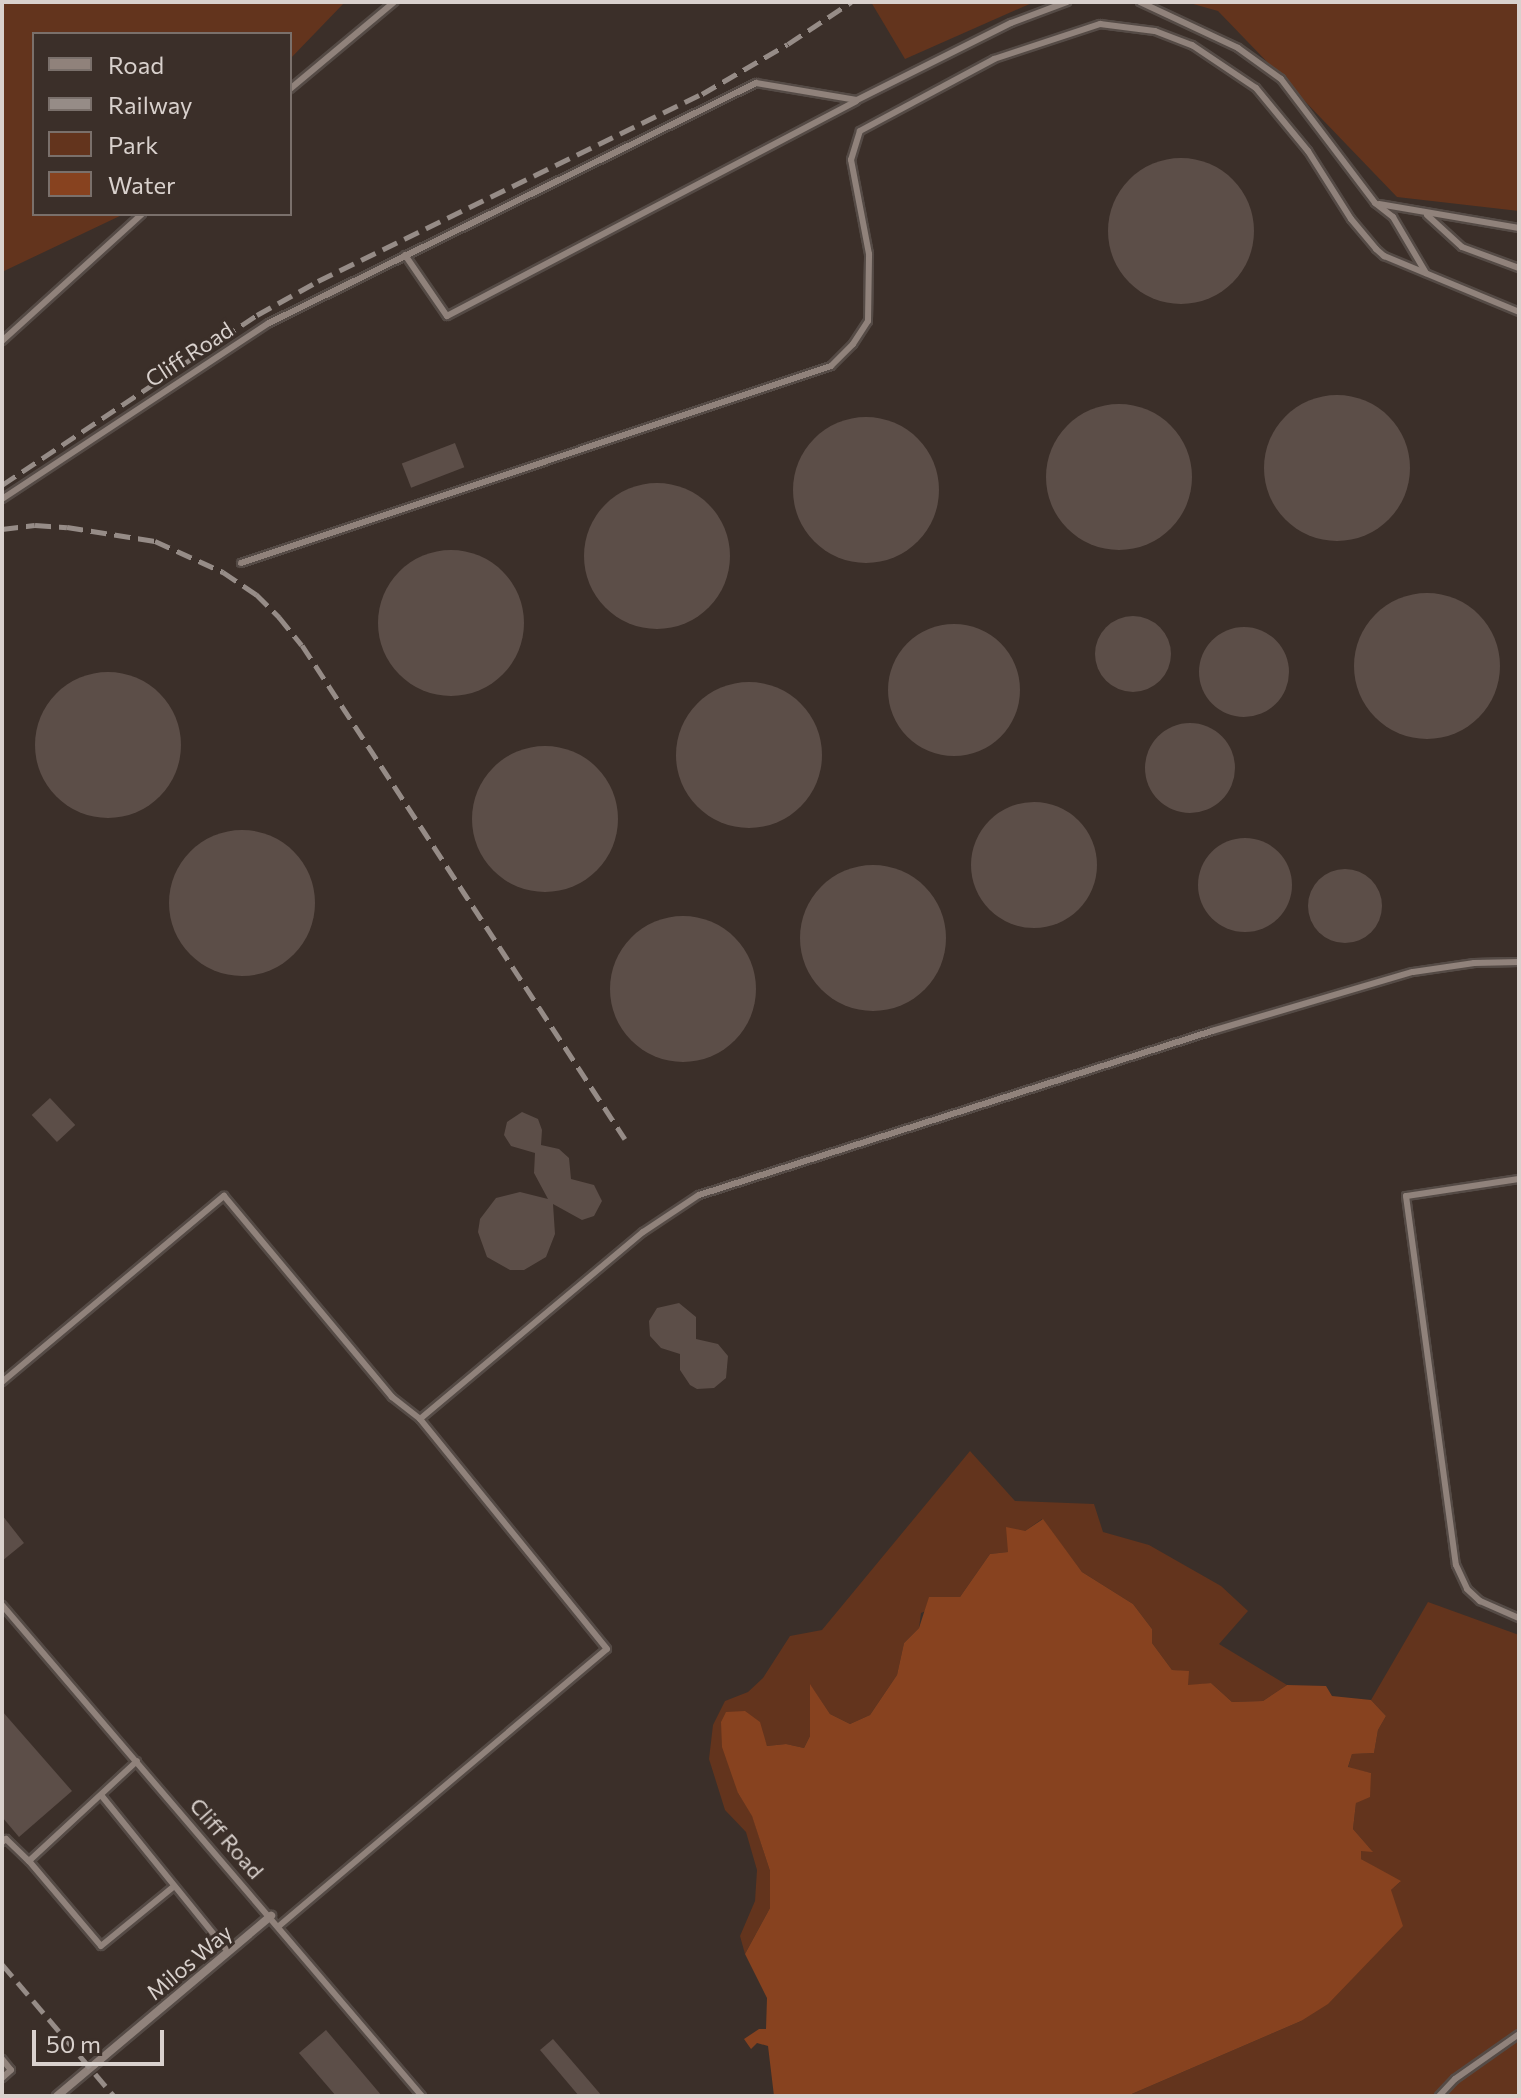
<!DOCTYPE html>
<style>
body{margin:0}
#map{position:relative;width:1521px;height:2098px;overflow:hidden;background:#3b2f29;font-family:Commissioner,sans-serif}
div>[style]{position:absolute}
.green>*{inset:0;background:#63341d}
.water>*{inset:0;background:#87421f}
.building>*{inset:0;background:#5c4e48;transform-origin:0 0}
.round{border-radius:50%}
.roads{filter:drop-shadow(2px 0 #554b46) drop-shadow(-2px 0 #554b46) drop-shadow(0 2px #554b46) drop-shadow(0 -2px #554b46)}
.lane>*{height:6px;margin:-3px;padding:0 3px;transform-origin:3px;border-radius:3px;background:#90827b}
.street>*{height:8px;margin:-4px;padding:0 4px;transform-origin:4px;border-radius:4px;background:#90827b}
.rail>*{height:5px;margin-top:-2.5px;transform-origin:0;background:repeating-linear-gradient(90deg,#968c87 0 16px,transparent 0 24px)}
span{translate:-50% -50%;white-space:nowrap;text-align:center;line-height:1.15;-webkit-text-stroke:6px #3b2f29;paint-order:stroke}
.street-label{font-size:22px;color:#d9d1cd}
.frame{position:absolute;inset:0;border:4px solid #d9d1cd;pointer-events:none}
.legend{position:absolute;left:32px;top:32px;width:260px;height:184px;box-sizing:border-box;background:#3b2f29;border:2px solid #7a706b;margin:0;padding:10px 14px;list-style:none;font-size:24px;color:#d9d1cd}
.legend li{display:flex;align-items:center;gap:16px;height:40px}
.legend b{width:40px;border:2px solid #7a706b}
.scale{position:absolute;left:32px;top:2030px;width:132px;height:36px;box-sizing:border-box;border:4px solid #d9d1cd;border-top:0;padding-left:10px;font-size:24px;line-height:28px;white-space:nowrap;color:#d9d1cd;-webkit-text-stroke:6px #3b2f29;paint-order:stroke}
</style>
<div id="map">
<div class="green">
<i style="clip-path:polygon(2px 2px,345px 2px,290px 59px,290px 34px,34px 34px,34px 214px,124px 214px,2px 272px)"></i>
<i style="clip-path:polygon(871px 2px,1034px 2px,905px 59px)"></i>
<i style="clip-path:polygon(1186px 2px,1519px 2px,1519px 211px,1397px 197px,1218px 11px)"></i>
<i style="clip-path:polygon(970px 1451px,1015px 1501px,1094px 1504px,1103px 1532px,1149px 1545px,1221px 1586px,1248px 1611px,1219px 1644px,1287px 1685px,1263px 1701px,1232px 1702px,1211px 1683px,1187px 1686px,1188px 1672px,1172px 1670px,1152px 1643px,1152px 1629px,1133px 1604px,1082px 1572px,1042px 1519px,1025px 1531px,1008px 1552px,990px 1554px,960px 1597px,921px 1613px,919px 1628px,904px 1643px,897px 1675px,870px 1715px,850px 1724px,830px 1714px,811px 1686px,810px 1736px,804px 1748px,786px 1744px,767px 1746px,761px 1730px,738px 1793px,752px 1815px,770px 1871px,770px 1908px,745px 1954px,740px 1936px,755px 1901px,757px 1870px,746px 1832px,725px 1810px,709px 1759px,713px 1725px,725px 1701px,748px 1692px,763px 1678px,790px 1636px,822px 1630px)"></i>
<i style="clip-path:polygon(1428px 1602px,1519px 1635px,1519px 2096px,1127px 2096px,1301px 2021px,1391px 1890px,1400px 1882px,1361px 1859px,1360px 1851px,1372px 1851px,1353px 1829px,1356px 1803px,1371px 1773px,1348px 1768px,1352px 1754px,1374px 1753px,1378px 1730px,1386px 1716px,1371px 1700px)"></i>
</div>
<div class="water">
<i style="clip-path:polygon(1043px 1519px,1082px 1572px,1133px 1604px,1152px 1629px,1152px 1643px,1172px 1670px,1189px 1671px,1188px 1685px,1211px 1683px,1232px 1702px,1263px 1701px,1287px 1685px,1326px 1686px,1332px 1696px,1371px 1700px,1386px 1716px,1378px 1730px,1374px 1753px,1352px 1754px,1348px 1767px,1371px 1773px,1370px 1797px,1356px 1803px,1353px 1829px,1373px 1852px,1361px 1851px,1361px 1859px,1401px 1881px,1391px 1890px,1403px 1926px,1328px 2004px,1301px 2021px,1127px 2096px,774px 2096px,768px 2046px,757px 2043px,751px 2049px,744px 2039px,759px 2029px,766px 2029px,767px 1998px,745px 1954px,770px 1908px,770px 1871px,752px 1816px,738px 1793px,722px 1747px,721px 1722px,726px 1712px,745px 1711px,760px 1722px,767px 1746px,786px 1744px,804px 1748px,810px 1736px,810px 1684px,830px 1714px,850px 1724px,870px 1715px,897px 1675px,904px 1643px,919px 1628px,929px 1597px,960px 1597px,990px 1554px,1008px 1552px,1006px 1527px,1025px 1531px)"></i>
</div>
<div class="building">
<i class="round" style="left:1108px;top:158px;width:146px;height:146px"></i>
<i class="round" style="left:1264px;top:395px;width:146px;height:146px"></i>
<i class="round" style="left:1046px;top:404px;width:146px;height:146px"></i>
<i class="round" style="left:793px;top:417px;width:146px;height:146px"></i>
<i style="left:455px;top:443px;width:26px;height:57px;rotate:69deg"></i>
<i class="round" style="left:584px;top:483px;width:146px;height:146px"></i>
<i class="round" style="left:378px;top:550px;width:146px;height:146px"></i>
<i class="round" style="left:1354px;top:593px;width:146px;height:146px"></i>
<i class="round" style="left:1095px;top:616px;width:76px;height:76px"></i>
<i class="round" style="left:888px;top:624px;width:132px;height:132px"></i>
<i class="round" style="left:1199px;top:627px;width:90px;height:90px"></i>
<i class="round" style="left:35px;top:672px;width:146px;height:146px"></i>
<i class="round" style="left:676px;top:682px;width:146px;height:146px"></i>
<i class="round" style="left:1145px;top:723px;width:90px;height:90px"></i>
<i class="round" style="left:472px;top:746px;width:146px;height:146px"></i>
<i class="round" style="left:971px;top:802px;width:126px;height:126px"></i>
<i class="round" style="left:169px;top:830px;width:146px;height:146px"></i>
<i class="round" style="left:1198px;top:838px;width:94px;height:94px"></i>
<i class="round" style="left:800px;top:865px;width:146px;height:146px"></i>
<i class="round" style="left:1308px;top:869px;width:74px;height:74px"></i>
<i class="round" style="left:610px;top:916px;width:146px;height:146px"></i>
<i style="left:50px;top:1098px;width:37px;height:25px;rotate:47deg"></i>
<i style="clip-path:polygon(522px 1112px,538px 1119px,542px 1130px,541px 1145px,559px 1149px,569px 1158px,571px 1179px,594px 1185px,602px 1201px,594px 1216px,582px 1220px,553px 1204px,555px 1234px,546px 1257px,524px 1270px,510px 1270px,487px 1257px,478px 1232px,480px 1219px,496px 1198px,520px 1192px,548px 1199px,534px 1173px,535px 1153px,511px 1146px,504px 1135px,507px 1122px)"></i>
<i style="clip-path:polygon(679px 1303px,696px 1317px,696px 1339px,718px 1344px,728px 1356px,726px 1378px,714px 1388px,697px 1389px,690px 1385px,680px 1370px,680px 1354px,661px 1348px,650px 1336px,649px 1321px,657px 1308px)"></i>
<i style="clip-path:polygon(2px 1515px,24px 1543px,2px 1561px)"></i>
<i style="clip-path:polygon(2px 1711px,72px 1791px,19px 1837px,2px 1817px)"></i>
<i style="clip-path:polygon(326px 2030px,382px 2096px,336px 2096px,299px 2053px)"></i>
<i style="clip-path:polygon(553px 2039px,602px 2096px,579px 2096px,540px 2050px)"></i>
</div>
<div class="roads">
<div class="lane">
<i style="left:1140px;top:2px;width:108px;rotate:25.1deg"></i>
<i style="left:1238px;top:48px;width:53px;rotate:35.8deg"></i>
<i style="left:1281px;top:79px;width:156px;rotate:52.8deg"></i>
<i style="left:1375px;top:203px;width:23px;rotate:38deg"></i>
<i style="left:1393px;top:217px;width:65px;rotate:59.5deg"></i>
<i style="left:290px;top:89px;width:136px;rotate:-39.9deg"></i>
<i style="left:1379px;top:204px;width:142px;rotate:9.7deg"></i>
<i style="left:1427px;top:215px;width:47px;rotate:42.4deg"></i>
<i style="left:1462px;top:247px;width:61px;rotate:20.2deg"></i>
<i style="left:405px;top:255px;width:74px;rotate:55.5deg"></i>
<i style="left:447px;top:316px;width:462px;rotate:-27.7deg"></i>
<i style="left:2px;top:341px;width:189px;rotate:-42.2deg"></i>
<i style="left:2px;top:499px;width:320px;rotate:-33.4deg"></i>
<i style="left:269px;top:323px;width:543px;rotate:-26.23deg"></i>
<i style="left:756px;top:83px;width:102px;rotate:9.6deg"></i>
<i style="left:857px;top:100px;width:172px;rotate:-26.6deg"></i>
<i style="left:1011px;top:23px;width:60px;rotate:-20.6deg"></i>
<i style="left:241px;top:563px;width:622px;rotate:-18.46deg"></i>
<i style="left:831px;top:366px;width:31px;rotate:-45deg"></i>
<i style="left:853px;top:344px;width:27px;rotate:-57deg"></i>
<i style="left:868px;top:321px;width:67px;rotate:-89.1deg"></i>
<i style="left:869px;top:254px;width:96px;rotate:-100.8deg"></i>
<i style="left:851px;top:160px;width:30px;rotate:-73deg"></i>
<i style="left:860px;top:131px;width:152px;rotate:-28.2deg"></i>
<i style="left:994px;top:59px;width:112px;rotate:-18.3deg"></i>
<i style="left:1100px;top:24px;width:55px;rotate:7.3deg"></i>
<i style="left:1155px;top:31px;width:40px;rotate:21deg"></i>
<i style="left:1192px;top:45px;width:77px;rotate:33.9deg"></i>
<i style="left:1256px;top:88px;width:82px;rotate:50.5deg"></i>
<i style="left:1308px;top:151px;width:80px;rotate:57.7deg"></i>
<i style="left:1351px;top:219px;width:39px;rotate:50deg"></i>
<i style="left:1376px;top:249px;width:11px;rotate:41deg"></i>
<i style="left:1384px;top:256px;width:146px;rotate:22.5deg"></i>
<i style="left:1519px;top:1179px;width:114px;rotate:171.4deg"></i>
<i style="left:1406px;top:1196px;width:372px;rotate:82.3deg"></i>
<i style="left:1456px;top:1565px;width:26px;rotate:65deg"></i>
<i style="left:1467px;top:1589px;width:18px;rotate:43deg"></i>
<i style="left:1480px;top:1601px;width:43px;rotate:23.6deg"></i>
<i style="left:2px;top:1382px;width:290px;rotate:-40deg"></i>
<i style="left:224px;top:1196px;width:262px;rotate:50.1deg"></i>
<i style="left:392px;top:1397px;width:36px;rotate:38deg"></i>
<i style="left:2px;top:1605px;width:646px;rotate:49.46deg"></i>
<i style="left:101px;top:1795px;width:202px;rotate:51deg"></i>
<i style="left:2px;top:1842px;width:5px;rotate:-37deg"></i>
<i style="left:6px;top:1839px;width:32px;rotate:44deg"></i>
<i style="left:29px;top:1861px;width:111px;rotate:49.7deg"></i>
<i style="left:101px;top:1946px;width:93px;rotate:-39.3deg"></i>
<i style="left:29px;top:1861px;width:147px;rotate:-42.8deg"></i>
<i style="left:279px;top:1926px;width:429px;rotate:-40.2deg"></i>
<i style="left:607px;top:1649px;width:296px;rotate:-129.1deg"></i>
<i style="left:420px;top:1419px;width:291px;rotate:-40deg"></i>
<i style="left:643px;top:1232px;width:67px;rotate:-33.5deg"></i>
<i style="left:699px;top:1195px;width:539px;rotate:-17.73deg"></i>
<i style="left:1212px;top:1031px;width:209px;rotate:-16.4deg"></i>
<i style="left:1413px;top:972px;width:62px;rotate:-8.4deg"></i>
<i style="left:1474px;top:963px;width:45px;rotate:-1.3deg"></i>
<i style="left:2px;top:2059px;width:14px;rotate:51deg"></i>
<i style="left:11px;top:2070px;width:12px;rotate:138deg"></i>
<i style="left:1439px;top:2096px;width:23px;rotate:-47deg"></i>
<i style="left:1455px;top:2079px;width:78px;rotate:-35.1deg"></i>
</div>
<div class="street">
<i style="left:57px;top:2096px;width:280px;rotate:-40.1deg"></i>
</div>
</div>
<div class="rail">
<i style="left:2px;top:485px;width:306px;rotate:-33.7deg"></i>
<i style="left:257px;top:315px;width:70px;rotate:-29.1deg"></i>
<i style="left:318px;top:281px;width:427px;rotate:-26deg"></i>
<i style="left:702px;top:94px;width:99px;rotate:-30.2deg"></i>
<i style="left:788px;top:44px;width:76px;rotate:-33.7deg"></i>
<i style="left:2px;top:529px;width:33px;rotate:-7deg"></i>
<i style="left:35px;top:525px;width:32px;rotate:4deg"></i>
<i style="left:67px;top:527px;width:89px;rotate:9deg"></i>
<i style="left:155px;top:541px;width:75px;rotate:24.5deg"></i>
<i style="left:223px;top:572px;width:40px;rotate:34deg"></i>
<i style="left:256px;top:594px;width:33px;rotate:45deg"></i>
<i style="left:279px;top:617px;width:36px;rotate:51deg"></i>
<i style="left:302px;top:645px;width:590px;rotate:56.82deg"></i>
<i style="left:2px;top:1964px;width:173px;rotate:49.7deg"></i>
</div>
<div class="street-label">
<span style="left:189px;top:354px;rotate:-33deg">Cliff Road</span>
<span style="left:227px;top:1838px;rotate:49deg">Cliff Road</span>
<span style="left:189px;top:1962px;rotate:-40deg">Milos Way</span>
</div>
<div class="frame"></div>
<ul class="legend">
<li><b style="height:10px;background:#90827b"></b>Road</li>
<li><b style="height:10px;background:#968c87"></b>Railway</li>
<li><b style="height:22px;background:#63341d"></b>Park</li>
<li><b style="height:22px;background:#87421f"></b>Water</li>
</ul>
<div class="scale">50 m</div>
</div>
